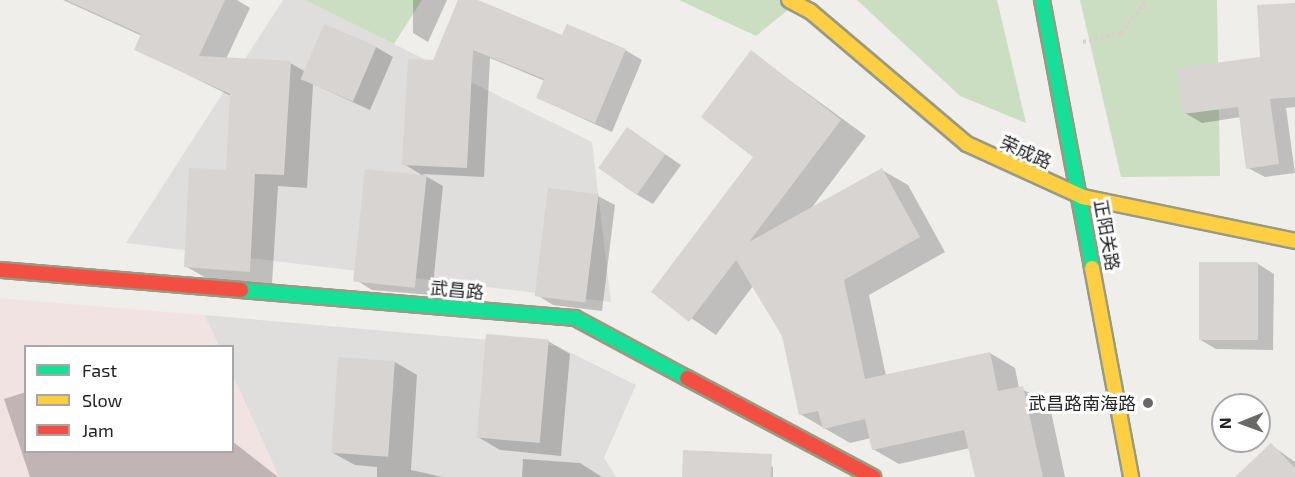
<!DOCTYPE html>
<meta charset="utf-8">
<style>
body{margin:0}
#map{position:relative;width:1295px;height:477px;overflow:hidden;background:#f0eeeb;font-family:"Exo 2","Noto Sans SC",sans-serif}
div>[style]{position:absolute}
.residential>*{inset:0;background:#dfdedc}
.commercial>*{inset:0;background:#f1e3e1}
.forest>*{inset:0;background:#cbdec1}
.shadow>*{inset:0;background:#0003}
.building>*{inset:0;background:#d7d4d2;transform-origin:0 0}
.path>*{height:4px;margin-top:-2px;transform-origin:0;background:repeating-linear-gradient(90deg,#dccecd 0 3px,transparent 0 6px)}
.roads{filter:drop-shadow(2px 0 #999a82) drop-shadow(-2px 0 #999a82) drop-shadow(0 2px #999a82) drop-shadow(0 -2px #999a82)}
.fast>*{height:14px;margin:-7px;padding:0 7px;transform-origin:7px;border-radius:7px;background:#16e098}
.slow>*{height:14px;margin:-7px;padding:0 7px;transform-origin:7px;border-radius:7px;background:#ffcf43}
.jam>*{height:14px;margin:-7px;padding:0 7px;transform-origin:7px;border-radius:7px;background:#f24e42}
.dots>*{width:16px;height:16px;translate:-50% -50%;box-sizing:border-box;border:3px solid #fff;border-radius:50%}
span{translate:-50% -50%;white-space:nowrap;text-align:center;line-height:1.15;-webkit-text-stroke:6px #fff;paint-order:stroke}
.street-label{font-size:18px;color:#222}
.poi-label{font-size:18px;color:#222}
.right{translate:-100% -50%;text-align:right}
.legend{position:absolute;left:24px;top:345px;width:210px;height:108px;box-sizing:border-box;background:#fff;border:2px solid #a7a7a7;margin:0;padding:8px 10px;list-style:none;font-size:18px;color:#222}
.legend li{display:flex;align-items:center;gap:12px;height:30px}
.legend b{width:30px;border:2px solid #a7a7a7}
.north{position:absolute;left:1211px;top:393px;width:60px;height:60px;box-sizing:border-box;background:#fff;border:2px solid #a7a7a7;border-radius:50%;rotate:269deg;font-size:16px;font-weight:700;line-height:24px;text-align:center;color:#222}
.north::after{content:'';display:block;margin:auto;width:21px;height:27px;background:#6a6968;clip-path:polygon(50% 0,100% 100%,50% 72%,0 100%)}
</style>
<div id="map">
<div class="residential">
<i style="clip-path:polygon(283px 0,305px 0,592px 142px,611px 302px,126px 243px)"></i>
<i style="clip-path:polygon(204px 315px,557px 346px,636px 385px,604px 458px,616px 477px,279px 477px,233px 376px,232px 346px,219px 346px)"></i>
</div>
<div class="commercial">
<i style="clip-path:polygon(0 298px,204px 315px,219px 346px,26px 346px,26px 452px,232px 452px,233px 376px,279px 477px,0 477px)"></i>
</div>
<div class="forest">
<i style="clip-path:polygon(305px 0,422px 0,394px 44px)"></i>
<i style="clip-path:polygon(679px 0,800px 0,756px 36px)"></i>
<i style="clip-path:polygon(857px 0,997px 0,1026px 123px,960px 96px)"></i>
<i style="clip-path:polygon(1080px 0,1217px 0,1220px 176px,1121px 177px)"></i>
</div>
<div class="shadow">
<i style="clip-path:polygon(63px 0,237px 0,250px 8px,226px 59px,290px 63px,306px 72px,376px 47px,393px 57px,370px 110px,313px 84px,307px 188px,278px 186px,272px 284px,208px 279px,185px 266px,227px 172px,231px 96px,136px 49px,142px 36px)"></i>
<i style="clip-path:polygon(413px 0,447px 0,428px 42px,413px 33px)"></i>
<i style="clip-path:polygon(460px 0,475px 0,563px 37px,625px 50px,642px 60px,612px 132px,538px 98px,545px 81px,490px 58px,484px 177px,422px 174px,443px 186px,432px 295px,372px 290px,356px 280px,425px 177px,404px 164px,434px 62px)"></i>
<i style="clip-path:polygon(1295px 4px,1295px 107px,1286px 108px,1295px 173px,1265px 177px,1248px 168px,1241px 117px,1202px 123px,1185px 113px,1262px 58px)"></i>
<i style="clip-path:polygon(751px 52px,866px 136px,810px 210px,882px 170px,908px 185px,945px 252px,869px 295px,886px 376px,990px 353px,1015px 368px,1019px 388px,1049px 402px,1065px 477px,976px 477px,970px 448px,899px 464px,873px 449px,871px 438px,850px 443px,800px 414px,783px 336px,753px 286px,716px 335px,653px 292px,755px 157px)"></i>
<i style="clip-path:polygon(628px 129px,681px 165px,653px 204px,636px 194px)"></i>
<i style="clip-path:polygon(598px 196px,615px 205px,602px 311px,553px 305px,537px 295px)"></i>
<i style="clip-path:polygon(1258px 264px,1274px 274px,1273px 350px,1216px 349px,1199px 339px)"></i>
<i style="clip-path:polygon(548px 341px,570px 354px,561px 456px,500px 450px,478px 437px)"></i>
<i style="clip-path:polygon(395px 362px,417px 375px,411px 470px,443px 477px,377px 477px,377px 467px,355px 465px,333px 453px)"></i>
<i style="clip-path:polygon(26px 392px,26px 452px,232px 452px,232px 441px,278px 477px,30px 477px,4px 399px)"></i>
<i style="clip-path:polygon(1271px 445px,1295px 462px,1295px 477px,1238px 477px)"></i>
<i style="clip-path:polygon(751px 454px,773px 467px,773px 477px,683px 477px)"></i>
<i style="clip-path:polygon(523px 459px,580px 463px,602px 477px,522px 477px)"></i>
</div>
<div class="building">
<i style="clip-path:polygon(66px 0,225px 0,199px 56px,291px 61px,284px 175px,255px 174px,250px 272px,184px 267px,189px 168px,226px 170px,230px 94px,134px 50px,141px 34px)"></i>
<i style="clip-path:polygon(458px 0,478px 0,562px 35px,567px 24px,626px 49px,595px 123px,536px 98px,544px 79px,473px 50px,467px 168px,402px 165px,408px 59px,433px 60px)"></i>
<i style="clip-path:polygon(1295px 3px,1295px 97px,1270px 99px,1279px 164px,1246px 169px,1238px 107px,1183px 114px,1177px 68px,1260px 57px,1257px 5px)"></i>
<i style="left:324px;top:24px;width:57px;height:60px;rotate:23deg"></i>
<i style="clip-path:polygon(751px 50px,841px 120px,749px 242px,882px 168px,920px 237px,844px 280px,865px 379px,990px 352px,998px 391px,1023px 386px,1043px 477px,975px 477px,964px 430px,872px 450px,865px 419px,823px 429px,818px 411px,799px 415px,782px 336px,736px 260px,689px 322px,651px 292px,753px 157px,701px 117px)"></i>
<i style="left:627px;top:127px;width:47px;height:50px;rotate:35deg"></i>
<i style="left:365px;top:169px;width:62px;height:113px;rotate:6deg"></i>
<i style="left:548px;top:188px;width:51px;height:109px;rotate:7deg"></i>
<i style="left:1199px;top:262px;width:59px;height:78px"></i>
<i style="left:486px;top:334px;width:63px;height:104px;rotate:5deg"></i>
<i style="left:338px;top:357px;width:57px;height:96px;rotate:4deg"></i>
<i style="clip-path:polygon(1271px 443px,1295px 468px,1295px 477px,1235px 477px)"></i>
<i style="clip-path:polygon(683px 450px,772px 454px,771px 477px,682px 477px)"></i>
</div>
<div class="path">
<i style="left:1083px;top:42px;width:39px;rotate:-13deg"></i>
<i style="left:1121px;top:33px;width:42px;rotate:-51.8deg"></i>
</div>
<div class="roads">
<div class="fast">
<i style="left:1042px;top:0;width:273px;rotate:79.4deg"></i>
<i style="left:241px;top:290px;width:335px;rotate:4.8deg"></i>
<i style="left:575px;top:318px;width:127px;rotate:28.2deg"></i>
</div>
<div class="slow">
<i style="left:789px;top:0;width:24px;rotate:28deg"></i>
<i style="left:810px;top:11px;width:206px;rotate:40.3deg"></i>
<i style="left:967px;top:144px;width:128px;rotate:24.6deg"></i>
<i style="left:1083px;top:197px;width:217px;rotate:11.7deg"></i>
<i style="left:1092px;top:268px;width:213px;rotate:79.4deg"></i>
</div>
<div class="jam">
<i style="left:0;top:270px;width:242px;rotate:4.7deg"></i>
<i style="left:687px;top:378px;width:211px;rotate:28deg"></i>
</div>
</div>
<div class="dots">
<i style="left:1148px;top:403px;background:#6a6968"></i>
</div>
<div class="street-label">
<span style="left:1026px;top:152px;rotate:24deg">荣成路</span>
<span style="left:1107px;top:235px;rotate:80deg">正阳关路</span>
<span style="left:457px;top:290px;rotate:5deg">武昌路</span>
</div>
<div class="poi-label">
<span class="right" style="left:1136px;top:403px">武昌路南海路</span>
</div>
<ul class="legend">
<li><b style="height:8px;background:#16e098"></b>Fast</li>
<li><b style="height:8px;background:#ffcf43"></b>Slow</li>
<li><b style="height:8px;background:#f24e42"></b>Jam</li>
</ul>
<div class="north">N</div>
</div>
